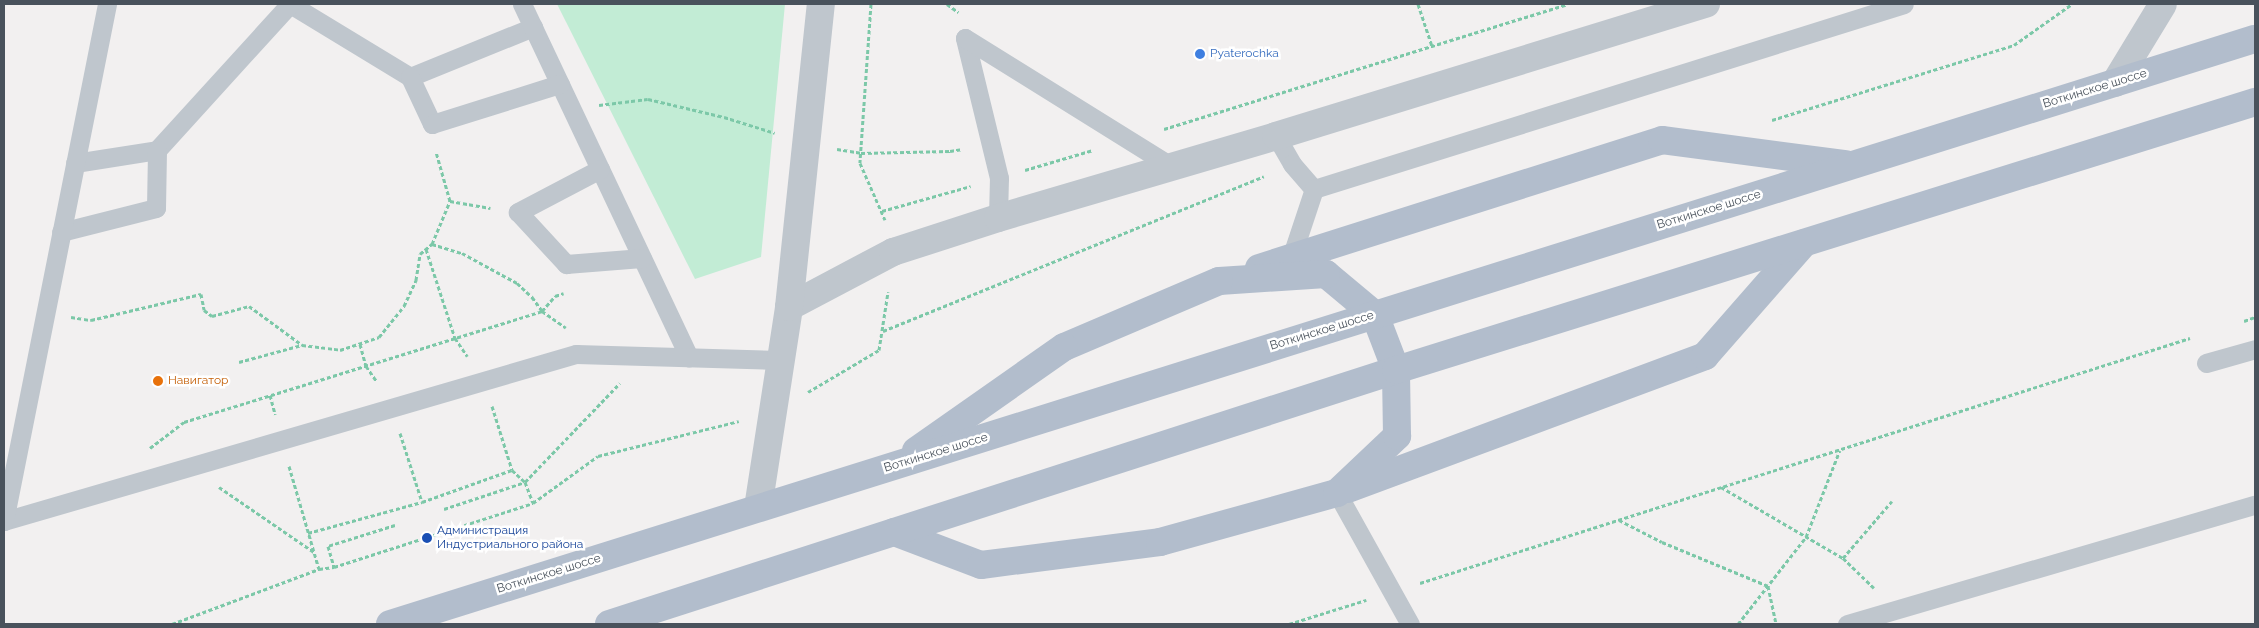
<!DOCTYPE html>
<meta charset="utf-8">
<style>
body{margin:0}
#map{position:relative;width:2259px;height:628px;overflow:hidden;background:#f2f0f0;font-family:Raleway,sans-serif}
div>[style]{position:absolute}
.green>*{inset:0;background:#c2ecd5}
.path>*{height:3px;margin-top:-1.5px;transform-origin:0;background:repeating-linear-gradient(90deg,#7cc8a8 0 4px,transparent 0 6.5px)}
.service>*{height:19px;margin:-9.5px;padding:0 9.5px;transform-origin:9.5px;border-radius:9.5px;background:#bfc6cd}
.minor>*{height:28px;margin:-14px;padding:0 14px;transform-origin:14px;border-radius:14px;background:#bfc6cd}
.primary>*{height:28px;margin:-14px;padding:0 14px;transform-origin:14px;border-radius:14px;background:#b2bdcc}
.dots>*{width:14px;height:14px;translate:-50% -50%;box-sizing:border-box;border:2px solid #fff;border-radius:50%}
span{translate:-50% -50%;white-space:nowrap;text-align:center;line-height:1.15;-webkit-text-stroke:5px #fff;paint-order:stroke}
.shop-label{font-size:12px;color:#366cbe}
.left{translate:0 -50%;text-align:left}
.street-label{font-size:12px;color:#49525c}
.food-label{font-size:12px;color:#c56008}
.transit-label{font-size:12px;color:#164399}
.frame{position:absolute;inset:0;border:5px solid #49525c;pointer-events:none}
</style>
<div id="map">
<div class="green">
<i style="clip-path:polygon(557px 4px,785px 4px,761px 257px,695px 279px)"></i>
</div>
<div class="path">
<i style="left:871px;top:4px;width:159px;rotate:94deg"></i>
<i style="left:860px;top:163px;width:62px;rotate:66.3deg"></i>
<i style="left:947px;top:4px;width:14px;rotate:36deg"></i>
<i style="left:1418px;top:4px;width:44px;rotate:71.6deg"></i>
<i style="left:599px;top:105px;width:49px;rotate:-7deg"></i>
<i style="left:648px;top:99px;width:78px;rotate:13.3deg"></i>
<i style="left:724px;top:117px;width:53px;rotate:17.4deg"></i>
<i style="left:1772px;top:120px;width:253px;rotate:-17.2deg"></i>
<i style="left:2014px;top:45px;width:71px;rotate:-35.3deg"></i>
<i style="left:1164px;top:129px;width:422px;rotate:-17.2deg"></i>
<i style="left:837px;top:149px;width:24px;rotate:9deg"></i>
<i style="left:861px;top:153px;width:89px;rotate:-1.3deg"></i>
<i style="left:950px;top:151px;width:13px;rotate:-9deg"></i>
<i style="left:1025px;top:170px;width:71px;rotate:-16.4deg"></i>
<i style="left:450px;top:201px;width:41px;rotate:9.9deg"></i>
<i style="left:882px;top:211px;width:92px;rotate:-15.7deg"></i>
<i style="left:432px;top:244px;width:47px;rotate:-67.3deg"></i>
<i style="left:450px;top:201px;width:51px;rotate:-105.9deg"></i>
<i style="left:426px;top:249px;width:94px;rotate:72deg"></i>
<i style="left:455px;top:338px;width:22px;rotate:56deg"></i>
<i style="left:71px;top:317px;width:20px;rotate:9deg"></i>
<i style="left:91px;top:320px;width:113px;rotate:-13.3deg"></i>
<i style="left:201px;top:294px;width:16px;rotate:79deg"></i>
<i style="left:204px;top:310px;width:10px;rotate:37deg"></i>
<i style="left:212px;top:316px;width:38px;rotate:-15deg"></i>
<i style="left:249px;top:306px;width:66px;rotate:36.3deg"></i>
<i style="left:302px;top:345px;width:38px;rotate:7deg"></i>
<i style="left:340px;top:350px;width:41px;rotate:-18.4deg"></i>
<i style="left:379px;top:337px;width:40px;rotate:-51deg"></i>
<i style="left:404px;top:306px;width:29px;rotate:-65deg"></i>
<i style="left:416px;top:280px;width:26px;rotate:-81deg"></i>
<i style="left:420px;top:254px;width:16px;rotate:-40deg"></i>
<i style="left:432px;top:244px;width:31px;rotate:17deg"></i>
<i style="left:462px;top:253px;width:63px;rotate:28.6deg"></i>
<i style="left:517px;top:283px;width:21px;rotate:43deg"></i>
<i style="left:532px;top:297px;width:17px;rotate:54deg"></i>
<i style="left:542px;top:311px;width:29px;rotate:35deg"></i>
<i style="left:2244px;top:321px;width:12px;rotate:-20deg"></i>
<i style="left:883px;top:331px;width:411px;rotate:-22.1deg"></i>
<i style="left:360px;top:344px;width:23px;rotate:75deg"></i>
<i style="left:366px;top:366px;width:19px;rotate:55deg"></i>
<i style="left:239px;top:362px;width:65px;rotate:-15.1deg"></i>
<i style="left:808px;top:392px;width:82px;rotate:-30.6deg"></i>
<i style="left:879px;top:350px;width:59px;rotate:-81.2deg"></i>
<i style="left:270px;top:395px;width:20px;rotate:75deg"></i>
<i style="left:492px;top:406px;width:67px;rotate:72.6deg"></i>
<i style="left:512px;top:470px;width:18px;rotate:43deg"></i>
<i style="left:525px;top:482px;width:22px;rotate:69deg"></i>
<i style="left:400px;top:433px;width:72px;rotate:72.3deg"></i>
<i style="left:150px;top:448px;width:43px;rotate:-37.4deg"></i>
<i style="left:184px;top:422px;width:375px;rotate:-17.2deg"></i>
<i style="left:542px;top:311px;width:20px;rotate:-49deg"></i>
<i style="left:555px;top:296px;width:9px;rotate:-18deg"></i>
<i style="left:289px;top:466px;width:107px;rotate:73.8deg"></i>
<i style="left:319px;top:569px;width:15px;rotate:-8deg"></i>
<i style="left:219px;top:487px;width:115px;rotate:34.4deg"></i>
<i style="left:1721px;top:487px;width:141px;rotate:30.2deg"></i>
<i style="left:1843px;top:558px;width:43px;rotate:44.1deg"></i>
<i style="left:444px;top:509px;width:85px;rotate:-18.4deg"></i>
<i style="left:525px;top:482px;width:137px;rotate:-46.2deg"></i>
<i style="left:1619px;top:520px;width:48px;rotate:27.1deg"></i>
<i style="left:1662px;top:542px;width:115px;rotate:22.5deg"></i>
<i style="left:1768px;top:586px;width:39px;rotate:78deg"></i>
<i style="left:395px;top:525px;width:70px;rotate:162.6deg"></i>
<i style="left:328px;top:546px;width:22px;rotate:74deg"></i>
<i style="left:334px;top:567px;width:209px;rotate:-17.8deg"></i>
<i style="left:533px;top:503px;width:80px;rotate:-35.9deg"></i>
<i style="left:598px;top:456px;width:145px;rotate:-13.9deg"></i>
<i style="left:308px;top:533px;width:118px;rotate:-15.2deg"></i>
<i style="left:422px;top:502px;width:96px;rotate:-19.6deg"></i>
<i style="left:1843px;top:558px;width:75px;rotate:-49.3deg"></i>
<i style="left:1420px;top:583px;width:808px;rotate:-17.65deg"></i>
<i style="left:172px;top:624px;width:157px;rotate:-20.5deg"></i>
<i style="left:1289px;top:624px;width:81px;rotate:-17.3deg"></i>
<i style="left:1738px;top:624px;width:110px;rotate:-52deg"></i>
<i style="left:1806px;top:537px;width:93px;rotate:-68.7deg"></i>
</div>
<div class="service">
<i style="left:290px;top:4px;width:140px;rotate:31.3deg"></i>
<i style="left:410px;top:77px;width:133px;rotate:-22.1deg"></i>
<i style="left:522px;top:4px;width:391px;rotate:64.7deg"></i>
<i style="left:410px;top:77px;width:52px;rotate:64.9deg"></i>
<i style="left:432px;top:124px;width:134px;rotate:-17.4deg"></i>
<i style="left:1276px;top:136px;width:32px;rotate:60deg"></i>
<i style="left:1292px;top:164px;width:33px;rotate:49deg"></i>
<i style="left:1314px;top:189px;width:618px;rotate:-17.41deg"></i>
<i style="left:75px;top:163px;width:83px;rotate:-9deg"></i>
<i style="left:157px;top:150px;width:197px;rotate:-47.7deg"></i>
<i style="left:600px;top:169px;width:93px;rotate:152.3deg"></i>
<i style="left:518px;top:212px;width:71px;rotate:47.3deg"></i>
<i style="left:566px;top:264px;width:76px;rotate:-4.5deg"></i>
<i style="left:998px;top:218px;width:40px;rotate:-88.6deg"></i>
<i style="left:999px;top:178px;width:144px;rotate:-103.7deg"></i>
<i style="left:965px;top:38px;width:244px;rotate:31.9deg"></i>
<i style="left:61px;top:232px;width:98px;rotate:-14.2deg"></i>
<i style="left:156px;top:208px;width:58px;rotate:-89deg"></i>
<i style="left:1291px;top:258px;width:73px;rotate:-71.6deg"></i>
<i style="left:2206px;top:363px;width:51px;rotate:-15.9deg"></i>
<i style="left:1337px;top:493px;width:150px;rotate:60.9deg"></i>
<i style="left:4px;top:521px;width:596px;rotate:-16.28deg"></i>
<i style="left:576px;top:354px;width:204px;rotate:1.7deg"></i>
<i style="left:4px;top:521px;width:527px;rotate:-78.73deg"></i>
<i style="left:1847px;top:624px;width:425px;rotate:-16.3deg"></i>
</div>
<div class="minor">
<i style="left:2115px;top:83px;width:92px;rotate:-58.7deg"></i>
<i style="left:789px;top:307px;width:118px;rotate:-27.9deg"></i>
<i style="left:893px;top:252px;width:110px;rotate:-17.9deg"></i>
<i style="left:998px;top:218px;width:290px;rotate:-16.4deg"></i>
<i style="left:1276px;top:136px;width:450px;rotate:-17.1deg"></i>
<i style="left:758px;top:508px;width:203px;rotate:-81.2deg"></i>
<i style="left:789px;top:307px;width:305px;rotate:-84deg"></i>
</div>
<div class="primary">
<i style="left:1259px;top:268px;width:423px;rotate:-17.6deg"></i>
<i style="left:1662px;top:140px;width:185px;rotate:7.5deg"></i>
<i style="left:1348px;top:489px;width:381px;rotate:-20.4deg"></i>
<i style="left:1705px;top:356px;width:150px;rotate:-48.8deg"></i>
<i style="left:894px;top:532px;width:93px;rotate:20.8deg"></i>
<i style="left:981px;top:565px;width:180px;rotate:-7.3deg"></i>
<i style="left:1160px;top:542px;width:184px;rotate:-15.5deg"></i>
<i style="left:1337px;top:493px;width:83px;rotate:-43.5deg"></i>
<i style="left:1397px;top:436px;width:66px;rotate:-90.9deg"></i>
<i style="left:1396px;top:370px;width:59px;rotate:-110.9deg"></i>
<i style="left:1375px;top:315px;width:64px;rotate:-140.1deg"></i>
<i style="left:1326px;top:274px;width:107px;rotate:176.3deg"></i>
<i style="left:1219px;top:281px;width:168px;rotate:156.9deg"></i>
<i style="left:1064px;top:347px;width:181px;rotate:144.9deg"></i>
<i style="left:390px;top:624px;width:1955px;rotate:-17.42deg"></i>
<i style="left:609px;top:624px;width:827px;rotate:-17.89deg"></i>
<i style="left:1396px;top:370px;width:900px;rotate:-17.33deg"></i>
</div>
<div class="dots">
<i style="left:1200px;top:54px;background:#3f7fe0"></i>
<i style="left:158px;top:381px;background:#e8710a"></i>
<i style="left:427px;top:538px;background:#1a4fb4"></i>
</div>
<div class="shop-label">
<span class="left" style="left:1210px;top:54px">Pyaterochka</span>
</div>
<div class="street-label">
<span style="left:2095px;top:89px;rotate:-17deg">Воткинское шоссе</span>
<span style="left:1709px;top:210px;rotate:-17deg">Воткинское шоссе</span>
<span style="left:1322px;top:331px;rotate:-17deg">Воткинское шоссе</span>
<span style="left:936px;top:453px;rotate:-17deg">Воткинское шоссе</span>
<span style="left:549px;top:574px;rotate:-17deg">Воткинское шоссе</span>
</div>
<div class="food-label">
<span class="left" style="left:168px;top:381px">Навигатор</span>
</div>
<div class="transit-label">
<span class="left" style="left:437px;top:538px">Администрация<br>Индустриального района</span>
</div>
<div class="frame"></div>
</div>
